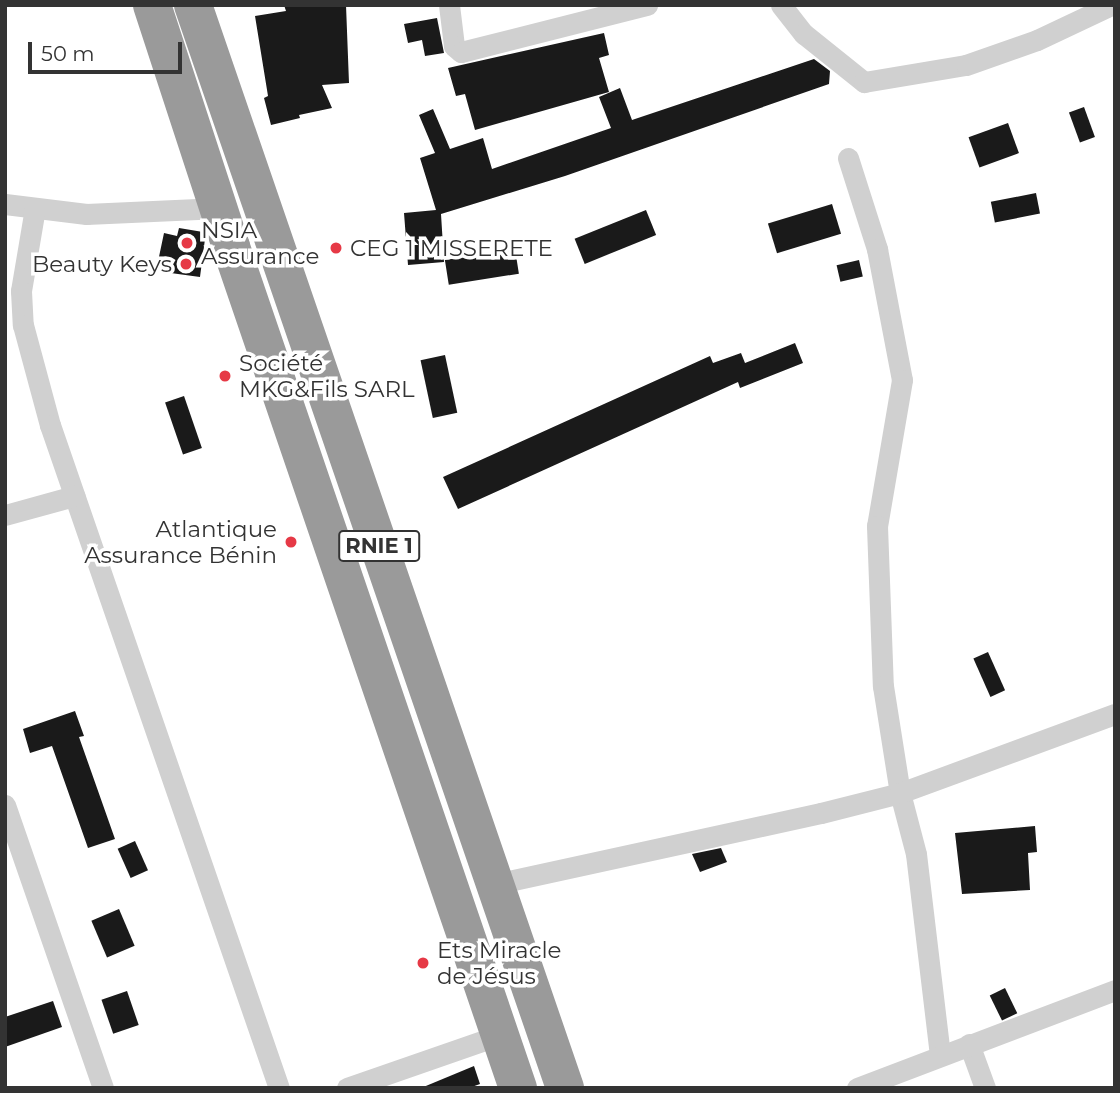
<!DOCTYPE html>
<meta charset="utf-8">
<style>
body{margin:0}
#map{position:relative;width:1120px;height:1093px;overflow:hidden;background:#fff;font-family:Montserrat,sans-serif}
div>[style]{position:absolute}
.building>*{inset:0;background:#1a1a1a;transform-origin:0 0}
.street>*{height:21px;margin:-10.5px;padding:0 10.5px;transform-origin:10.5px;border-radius:10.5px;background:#d0d0d0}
.highway>*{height:38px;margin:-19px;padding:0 19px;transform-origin:19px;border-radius:19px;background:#9a9a9a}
.dots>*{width:19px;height:19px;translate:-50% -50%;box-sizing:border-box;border:4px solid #fff;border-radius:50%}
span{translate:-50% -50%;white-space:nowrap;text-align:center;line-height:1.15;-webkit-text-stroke:7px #fff;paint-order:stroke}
.shield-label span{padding:2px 5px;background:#fff;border:2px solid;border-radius:5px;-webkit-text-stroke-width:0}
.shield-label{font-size:21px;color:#333;font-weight:700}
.poi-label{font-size:23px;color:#333}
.left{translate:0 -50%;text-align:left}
.right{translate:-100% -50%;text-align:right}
.frame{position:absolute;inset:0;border:7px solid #333;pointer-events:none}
.scale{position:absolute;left:28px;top:42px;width:154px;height:32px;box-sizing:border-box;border:4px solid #333;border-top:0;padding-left:9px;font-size:21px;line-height:24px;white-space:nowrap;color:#333;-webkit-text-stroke:5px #fff;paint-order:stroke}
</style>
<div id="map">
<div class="building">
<i style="clip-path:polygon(284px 5px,346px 5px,349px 83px,322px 85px,332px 108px,299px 115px,300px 118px,271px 125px,264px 98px,268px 96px,255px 16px,286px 11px)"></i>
<i style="clip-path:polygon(437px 18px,444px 53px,425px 56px,422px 40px,408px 43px,404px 24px)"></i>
<i style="clip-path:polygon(604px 33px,609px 55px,599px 58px,609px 92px,475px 130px,465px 94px,456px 96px,448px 68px)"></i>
<i style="clip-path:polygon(814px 59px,830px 71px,829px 84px,565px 176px,441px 214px,444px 262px,408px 265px,404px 213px,436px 210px,420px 158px,435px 153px,419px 115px,433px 109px,450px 149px,483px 138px,492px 169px,611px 128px,599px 97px,620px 88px,632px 120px)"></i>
<i style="left:1084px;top:107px;width:32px;height:16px;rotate:70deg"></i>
<i style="left:1008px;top:123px;width:32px;height:42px;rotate:70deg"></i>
<i style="left:1036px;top:193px;width:21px;height:46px;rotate:79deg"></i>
<i style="left:832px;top:204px;width:31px;height:67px;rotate:73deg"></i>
<i style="left:646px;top:210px;width:27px;height:77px;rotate:68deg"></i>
<i style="clip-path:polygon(179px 228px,203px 232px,205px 239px,200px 277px,156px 271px,164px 233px,177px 236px)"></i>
<i style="left:515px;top:249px;width:25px;height:71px;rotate:81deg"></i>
<i style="left:859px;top:260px;width:17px;height:23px;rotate:77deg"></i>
<i style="clip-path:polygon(795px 343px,803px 363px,740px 388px,738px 382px,458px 509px,443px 477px,710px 356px,713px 363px,741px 353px,745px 363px)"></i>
<i style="left:445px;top:355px;width:59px;height:25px;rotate:78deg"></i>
<i style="left:184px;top:396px;width:55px;height:20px;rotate:71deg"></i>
<i style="left:988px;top:652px;width:42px;height:16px;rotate:66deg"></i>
<i style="clip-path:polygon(75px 711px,84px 736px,79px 737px,115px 839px,88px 848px,52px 746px,30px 753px,23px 729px)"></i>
<i style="clip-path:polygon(1035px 826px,1037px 852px,1028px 853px,1030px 890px,962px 894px,955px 833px)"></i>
<i style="left:135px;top:841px;width:32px;height:19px;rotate:66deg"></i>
<i style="clip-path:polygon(721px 848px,727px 862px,700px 872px,692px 854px)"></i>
<i style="left:119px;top:909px;width:40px;height:30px;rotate:67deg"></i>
<i style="left:1005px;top:988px;width:28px;height:17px;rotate:64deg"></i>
<i style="left:127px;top:991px;width:36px;height:27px;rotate:71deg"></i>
<i style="clip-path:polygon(53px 1001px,62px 1027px,5px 1047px,5px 1017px)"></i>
<i style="clip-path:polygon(474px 1066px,480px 1084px,469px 1088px,421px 1088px)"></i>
</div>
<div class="street">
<i style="left:449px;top:5px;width:41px;rotate:83deg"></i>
<i style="left:454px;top:46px;width:9px;rotate:41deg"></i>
<i style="left:461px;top:52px;width:192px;rotate:-14.2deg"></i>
<i style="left:781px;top:5px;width:37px;rotate:52deg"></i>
<i style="left:804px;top:34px;width:77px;rotate:38.7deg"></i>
<i style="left:864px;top:82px;width:103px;rotate:-9.5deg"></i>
<i style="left:966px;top:65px;width:75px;rotate:-19.4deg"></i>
<i style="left:1037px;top:40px;width:82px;rotate:-25.3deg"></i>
<i style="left:848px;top:158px;width:96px;rotate:72.3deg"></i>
<i style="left:877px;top:249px;width:133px;rotate:79.2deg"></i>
<i style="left:902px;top:380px;width:148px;rotate:99.7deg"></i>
<i style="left:877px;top:526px;width:160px;rotate:87.9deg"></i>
<i style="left:883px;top:686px;width:108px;rotate:81deg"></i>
<i style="left:900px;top:793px;width:63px;rotate:75.3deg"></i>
<i style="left:916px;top:854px;width:202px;rotate:83.2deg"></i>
<i style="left:5px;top:204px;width:82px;rotate:7deg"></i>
<i style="left:86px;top:214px;width:134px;rotate:-2.6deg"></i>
<i style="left:35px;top:208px;width:84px;rotate:99.6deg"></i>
<i style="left:21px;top:291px;width:34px;rotate:87deg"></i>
<i style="left:23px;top:325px;width:104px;rotate:74.9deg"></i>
<i style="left:50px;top:425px;width:701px;rotate:70.95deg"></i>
<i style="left:5px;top:515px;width:72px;rotate:-15.4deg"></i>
<i style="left:5px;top:805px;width:299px;rotate:70.9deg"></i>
<i style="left:509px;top:881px;width:319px;rotate:-12.3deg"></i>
<i style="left:821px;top:813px;width:81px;rotate:-14.2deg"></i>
<i style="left:900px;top:793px;width:229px;rotate:-20.2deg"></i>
<i style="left:969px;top:1044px;width:47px;rotate:70deg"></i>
<i style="left:347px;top:1088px;width:161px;rotate:-19.2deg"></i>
<i style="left:857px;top:1088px;width:276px;rotate:-20.8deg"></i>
</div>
<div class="highway">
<i style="left:152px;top:5px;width:255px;rotate:71.9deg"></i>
<i style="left:231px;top:247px;width:889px;rotate:71.16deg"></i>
<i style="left:193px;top:5px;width:1145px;rotate:71.04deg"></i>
</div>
<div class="dots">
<i style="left:187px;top:243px;background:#e63946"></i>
<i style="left:336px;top:248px;background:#e63946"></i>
<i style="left:186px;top:264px;background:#e63946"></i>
<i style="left:225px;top:376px;background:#e63946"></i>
<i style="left:291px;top:542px;background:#e63946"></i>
<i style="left:423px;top:963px;background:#e63946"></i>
</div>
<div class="shield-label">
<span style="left:379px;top:546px">RNIE 1</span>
</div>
<div class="poi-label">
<span class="left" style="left:201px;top:243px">NSIA<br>Assurance</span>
<span class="left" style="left:350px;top:248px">CEG 1 MISSERETE</span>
<span class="right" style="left:172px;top:264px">Beauty Keys</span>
<span class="left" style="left:239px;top:376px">Société<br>MKG&amp;Fils SARL</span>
<span class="right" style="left:277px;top:542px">Atlantique<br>Assurance Bénin</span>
<span class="left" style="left:437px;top:963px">Ets Miracle<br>de Jésus</span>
</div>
<div class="frame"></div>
<div class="scale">50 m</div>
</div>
